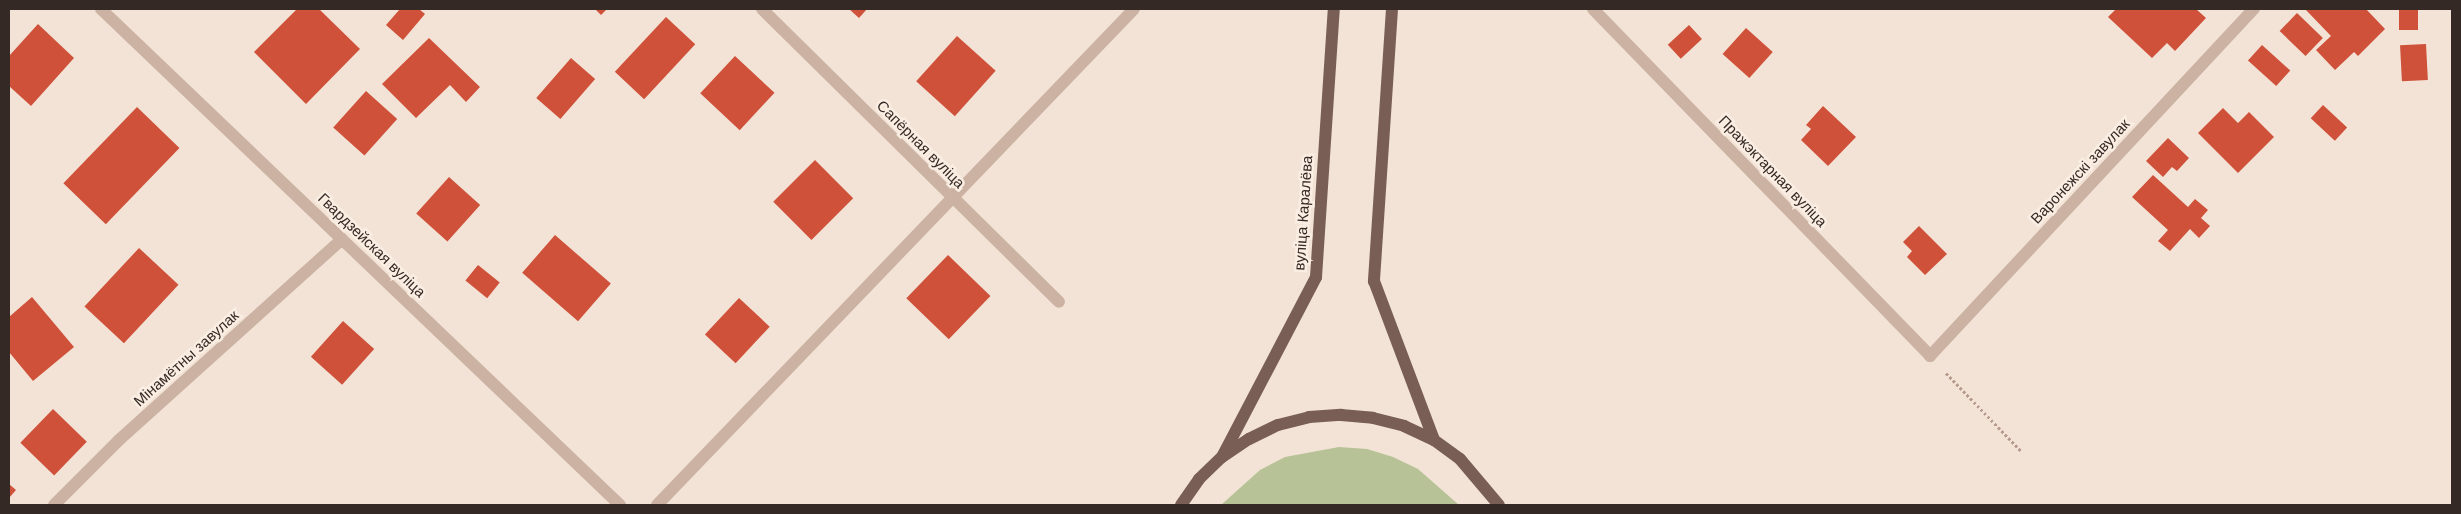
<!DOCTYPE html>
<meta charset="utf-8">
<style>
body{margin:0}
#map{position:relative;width:2461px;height:514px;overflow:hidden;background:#f3e3d7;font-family:Arial,sans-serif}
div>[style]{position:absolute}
.green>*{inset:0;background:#b7c296}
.building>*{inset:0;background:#cf5139;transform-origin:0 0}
.path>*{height:3px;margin-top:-1.5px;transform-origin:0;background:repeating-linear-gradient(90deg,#b79b8d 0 2.5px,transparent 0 5px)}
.minor>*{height:12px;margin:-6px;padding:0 6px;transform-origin:6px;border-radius:6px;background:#cbb2a2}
.primary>*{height:12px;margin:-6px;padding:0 6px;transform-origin:6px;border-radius:6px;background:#795e55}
span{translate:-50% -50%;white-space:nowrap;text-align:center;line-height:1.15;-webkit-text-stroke:5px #faeee3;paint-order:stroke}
.street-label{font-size:15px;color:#352925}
.frame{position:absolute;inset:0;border:10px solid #352925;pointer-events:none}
</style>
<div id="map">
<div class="green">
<i style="clip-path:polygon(1339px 447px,1367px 449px,1393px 457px,1418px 469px,1459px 505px,1221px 505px,1260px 470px,1285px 457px)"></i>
</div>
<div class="building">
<i style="clip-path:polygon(297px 9px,319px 9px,360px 49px,306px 104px,254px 52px)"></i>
<i style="clip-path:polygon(400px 9px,419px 9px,425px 14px,403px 40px,386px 25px)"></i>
<i style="clip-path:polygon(595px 9px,607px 9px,601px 15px)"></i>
<i style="clip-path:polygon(849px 9px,867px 9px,859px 18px)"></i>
<i style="clip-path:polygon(2116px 9px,2196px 9px,2206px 18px,2175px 51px,2167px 43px,2152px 58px,2108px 17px)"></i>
<i style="clip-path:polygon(2305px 9px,2366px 9px,2385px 29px,2358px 56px,2354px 52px,2335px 70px,2316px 50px,2331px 36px)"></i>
<i style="left:2399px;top:9px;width:19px;height:21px"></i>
<i style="left:2297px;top:13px;width:36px;height:25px;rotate:44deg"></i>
<i style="left:666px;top:17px;width:40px;height:75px;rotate:43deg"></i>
<i style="clip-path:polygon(38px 24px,74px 58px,31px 106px,9px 86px,9px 56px)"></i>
<i style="left:1689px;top:25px;width:19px;height:29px;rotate:47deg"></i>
<i style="left:1746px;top:28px;width:36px;height:35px;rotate:42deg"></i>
<i style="left:957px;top:36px;width:52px;height:61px;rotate:42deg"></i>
<i style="clip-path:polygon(429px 38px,480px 87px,466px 102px,450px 85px,416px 118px,382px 84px)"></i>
<i style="left:2426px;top:44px;width:36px;height:26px;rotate:87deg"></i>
<i style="left:2262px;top:45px;width:38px;height:21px;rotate:42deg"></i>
<i style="left:735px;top:56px;width:54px;height:51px;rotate:43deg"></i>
<i style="left:571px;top:58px;width:32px;height:53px;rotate:41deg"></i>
<i style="left:366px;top:91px;width:42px;height:49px;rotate:42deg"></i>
<i style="left:2323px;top:105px;width:33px;height:18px;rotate:43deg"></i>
<i style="clip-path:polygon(1823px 106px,1856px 137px,1828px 166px,1801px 140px,1811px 129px,1806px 125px)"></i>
<i style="left:137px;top:107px;width:59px;height:106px;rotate:44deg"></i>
<i style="clip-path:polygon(2223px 108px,2238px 123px,2249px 112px,2274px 137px,2238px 173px,2198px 133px)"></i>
<i style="clip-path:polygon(2168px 138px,2189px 158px,2177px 171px,2172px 167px,2163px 177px,2146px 161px)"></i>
<i style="left:815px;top:160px;width:54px;height:59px;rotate:45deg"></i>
<i style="clip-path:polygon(2153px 175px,2188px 207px,2195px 199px,2208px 210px,2201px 218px,2210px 226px,2199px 238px,2190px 229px,2170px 251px,2158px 241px,2168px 230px,2132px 197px)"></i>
<i style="left:449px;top:177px;width:42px;height:49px;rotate:42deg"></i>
<i style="clip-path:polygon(1919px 226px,1947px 254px,1925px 275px,1907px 257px,1912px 251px,1903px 242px)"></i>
<i style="left:555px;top:235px;width:74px;height:50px;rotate:41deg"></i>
<i style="left:139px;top:248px;width:54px;height:80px;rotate:43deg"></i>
<i style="left:948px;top:255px;width:59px;height:60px;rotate:44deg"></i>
<i style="left:478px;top:265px;width:28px;height:20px;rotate:39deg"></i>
<i style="clip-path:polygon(32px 297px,74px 347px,33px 381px,9px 352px,9px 317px)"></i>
<i style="left:739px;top:298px;width:42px;height:50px;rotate:43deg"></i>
<i style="left:343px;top:321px;width:42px;height:48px;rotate:42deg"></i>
<i style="left:53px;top:409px;width:47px;height:47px;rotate:44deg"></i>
<i style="clip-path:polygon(9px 484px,16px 490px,9px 498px)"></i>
</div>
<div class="path">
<i style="left:1946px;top:373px;width:110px;rotate:46.1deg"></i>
</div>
<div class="minor">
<i style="left:101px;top:9px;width:718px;rotate:43.7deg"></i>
<i style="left:762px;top:9px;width:417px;rotate:44.6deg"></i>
<i style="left:1593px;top:9px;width:484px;rotate:45.8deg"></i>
<i style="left:1930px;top:356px;width:475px;rotate:-47deg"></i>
<i style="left:54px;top:505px;width:92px;rotate:-45deg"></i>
<i style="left:119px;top:440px;width:300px;rotate:-42deg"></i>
<i style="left:657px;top:505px;width:688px;rotate:-46.12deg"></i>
</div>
<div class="primary">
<i style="left:1392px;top:9px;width:273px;rotate:93.8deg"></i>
<i style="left:1374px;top:281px;width:170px;rotate:69.3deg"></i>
<i style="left:1222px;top:457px;width:203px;rotate:-62.4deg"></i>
<i style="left:1316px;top:277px;width:269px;rotate:-86.2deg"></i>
<i style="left:1181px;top:505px;width:32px;rotate:-55deg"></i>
<i style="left:1199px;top:479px;width:32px;rotate:-44deg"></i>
<i style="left:1222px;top:457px;width:32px;rotate:-34deg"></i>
<i style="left:1249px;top:439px;width:32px;rotate:-26deg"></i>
<i style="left:1278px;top:425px;width:32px;rotate:-14deg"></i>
<i style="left:1309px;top:417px;width:32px;rotate:-4deg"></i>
<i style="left:1341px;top:415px;width:32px;rotate:5deg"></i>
<i style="left:1373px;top:418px;width:32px;rotate:14deg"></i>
<i style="left:1404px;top:426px;width:33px;rotate:25deg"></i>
<i style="left:1434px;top:440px;width:32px;rotate:36deg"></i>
<i style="left:1460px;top:459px;width:60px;rotate:49.7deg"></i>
</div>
<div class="street-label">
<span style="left:921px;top:144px;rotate:45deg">Сапёрная вуліца</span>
<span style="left:1773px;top:171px;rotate:46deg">Пражэктарная вуліца</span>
<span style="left:2080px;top:171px;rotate:-47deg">Варонежскі завулак</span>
<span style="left:1303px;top:213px;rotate:-86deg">вуліца Каралёва</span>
<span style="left:372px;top:245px;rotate:44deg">Гвардзейская вуліца</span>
<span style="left:186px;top:358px;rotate:-42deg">Мінамётны завулак</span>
</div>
<div class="frame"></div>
</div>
